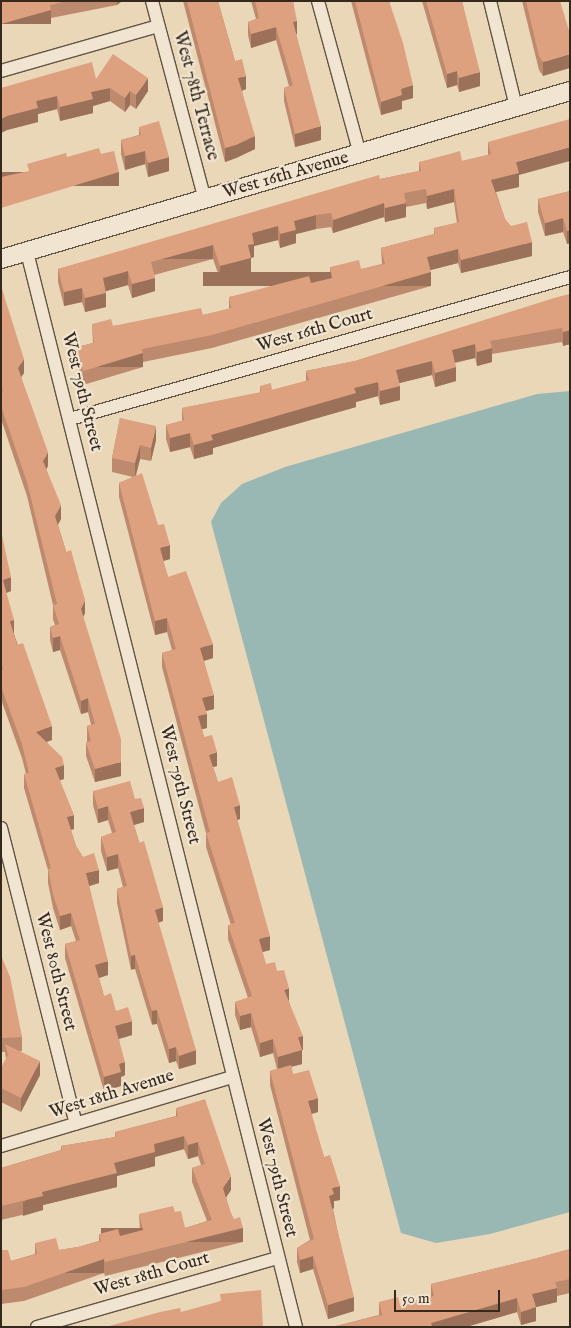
<!DOCTYPE html>
<style>
body{margin:0}
#map{position:relative;width:571px;height:1328px;overflow:hidden;background:#e9d7b8;font-family:"IM FELL English",serif}
div>[style]{position:absolute}
.water>*{inset:0;background:#99b8b4}
.roads{filter:drop-shadow(1px 0 #625444) drop-shadow(-1px 0 #625444) drop-shadow(0 1px #625444) drop-shadow(0 -1px #625444)}
.street>*{height:12px;margin:-6px;padding:0 6px;transform-origin:6px;border-radius:6px;background:#f1e5d1}
.secondary>*{height:18px;margin:-9px;padding:0 9px;transform-origin:9px;border-radius:9px;background:#f1e5d1}
.wall>*{inset:0;background:#be8a6e}
.shaded-wall>*{inset:0;background:#9b715a;transform-origin:0 0}
.building>*{inset:0;background:#dda180}
span{translate:-50% -50%;white-space:nowrap;text-align:center;line-height:1.15;-webkit-text-stroke:4.5px #f1e5d1;paint-order:stroke}
.street-label{font-size:18px;color:#35281d}
.frame{position:absolute;inset:0;border:2px solid #35281d;pointer-events:none}
.scale{position:absolute;left:394px;top:1290px;width:106px;height:22px;box-sizing:border-box;border:2px solid #35281d;border-top:0;padding-left:6px;font-size:15px;line-height:18px;white-space:nowrap;color:#35281d;-webkit-text-stroke:4px #f1e5d1;paint-order:stroke}
</style>
<div id="map">
<div class="water">
<i style="clip-path:polygon(570px 391px,570px 1212px,490px 1234px,436px 1243px,401px 1233px,211px 522px,221px 503px,242px 484px,285px 467px,537px 394px)"></i>
</div>
<div class="roads">
<div class="street">
<i style="left:152px;top:1px;width:206px;rotate:75.1deg"></i>
<i style="left:318px;top:1px;width:160px;rotate:74.7deg"></i>
<i style="left:490px;top:1px;width:109px;rotate:76.2deg"></i>
<i style="left:1px;top:71px;width:163px;rotate:-16deg"></i>
<i style="left:27px;top:252px;width:1108px;rotate:75.95deg"></i>
<i style="left:70px;top:419px;width:520px;rotate:-15.85deg"></i>
<i style="left:1px;top:828px;width:305px;rotate:75.8deg"></i>
<i style="left:1px;top:1146px;width:242px;rotate:-16.6deg"></i>
<i style="left:37px;top:1327px;width:250px;rotate:-16deg"></i>
</div>
<div class="secondary">
<i style="left:1px;top:259px;width:593px;rotate:-16.45deg"></i>
</div>
</div>
<div class="wall">
<i style="clip-path:polygon(1px 1px,122px 1px,117px 5px,51px 18px,51px 24px)"></i>
<i style="clip-path:polygon(183px 1px,218px 1px,235px 61px,246px 89px,242px 91px,255px 149px,236px 158px,225px 162px)"></i>
<i style="clip-path:polygon(251px 1px,293px 1px,297px 34px,296px 35px,321px 140px,295px 147px,284px 101px,284px 88px,289px 86px,276px 40px,251px 48px,248px 35px,248px 22px,256px 19px)"></i>
<i style="clip-path:polygon(351px 1px,389px 1px,413px 98px,402px 101px,402px 109px,381px 115px)"></i>
<i style="clip-path:polygon(422px 1px,462px 1px,480px 86px,459px 92px,457px 85px,447px 88px)"></i>
<i style="clip-path:polygon(522px 1px,560px 1px,543px 76px,539px 70px)"></i>
<i style="clip-path:polygon(96px 79px,148px 91px,136px 109px,130px 105px,125px 112px,110px 101px,93px 106px,93px 113px,60px 121px,57px 109px,38px 114px,38px 122px,7px 130px,1px 133px,1px 88px)"></i>
<i style="clip-path:polygon(139px 127px,169px 171px,148px 177px,145px 164px,125px 170px,121px 154px,121px 140px,139px 135px)"></i>
<i style="clip-path:polygon(488px 142px,519px 175px,519px 187px,496px 192px,505px 219px,532px 256px,461px 273px,458px 263px,430px 270px,431px 286px,212px 348px,143px 362px,143px 367px,83px 385px,77px 361px,77px 347px,93px 343px,92px 324px,113px 326px,203px 315px,229px 309px,229px 297px,311px 283px,330px 279px,330px 267px,361px 269px,382px 264px,381px 248px,434px 234px,434px 228px,457px 223px,454px 202px,427px 209px,426px 203px,406px 207px,406px 217px,385px 222px,384px 217px,333px 233px,331px 227px,316px 229px,296px 234px,296px 243px,280px 248px,278px 240px,254px 246px,254px 257px,251px 258px,251px 272px,220px 279px,213px 259px,154px 275px,155px 291px,132px 298px,128px 285px,106px 291px,106px 307px,85px 312px,82px 302px,64px 306px,58px 282px,58px 269px,380px 179px,419px 171px,419px 162px,462px 161px,488px 155px)"></i>
<i style="clip-path:polygon(570px 191px,570px 243px,567px 244px,563px 232px,545px 236px,538px 212px,538px 199px)"></i>
<i style="clip-path:polygon(1px 286px,24px 373px,21px 377px,48px 466px,46px 469px,61px 519px,58px 525px,85px 613px,83px 617px,121px 776px,95px 782px,86px 756px,86px 743px,87px 742px,87px 726px,91px 725px,88px 712px,81px 714px,60px 650px,53px 652px,50px 640px,50px 627px,55px 625px,53px 619px,53px 605px,27px 496px,1px 419px)"></i>
<i style="clip-path:polygon(570px 294px,570px 344px,563px 346px,562px 342px,492px 354px,492px 362px,477px 366px,475px 358px,455px 363px,456px 381px,435px 387px,432px 375px,399px 383px,400px 400px,380px 405px,378px 396px,356px 402px,356px 407px,213px 448px,213px 454px,194px 459px,190px 447px,170px 452px,166px 439px,166px 425px,182px 421px,182px 408px,260px 393px,260px 386px,272px 390px,306px 381px,306px 371px,355px 361px)"></i>
<i style="clip-path:polygon(120px 418px,156px 440px,151px 461px,140px 459px,136px 476px,158px 525px,170px 559px,163px 561px,168px 577px,213px 658px,204px 661px,214px 709px,206px 711px,207px 728px,202px 729px,204px 737px,217px 766px,213px 767px,218px 782px,240px 819px,237px 820px,270px 950px,262px 952px,266px 964px,277px 971px,289px 1002px,303px 1050px,302px 1050px,302px 1064px,291px 1067px,293px 1074px,318px 1112px,311px 1114px,324px 1157px,340px 1200px,334px 1201px,334px 1208px,333px 1209px,354px 1311px,328px 1319px,313px 1269px,300px 1273px,297px 1262px,297px 1248px,310px 1240px,270px 1085px,270px 1071px,277px 1069px,273px 1053px,260px 1057px,251px 1027px,240px 1030px,235px 1015px,235px 1002px,248px 998px,228px 939px,228px 925px,231px 925px,206px 847px,206px 833px,162px 667px,162px 653px,172px 650px,167px 632px,155px 635px,119px 497px,119px 483px,133px 477px,112px 472px,112px 458px)"></i>
<i style="clip-path:polygon(1px 531px,11px 591px,6px 593px,14px 633px,14px 634px,52px 740px,47px 742px,64px 779px,60px 780px,74px 829px,71px 830px,76px 846px,99px 883px,89px 886px,108px 975px,99px 978px,104px 996px,116px 1011px,132px 1035px,119px 1039px,125px 1075px,121px 1077px,121px 1086px,104px 1091px,65px 958px,65px 944px,76px 941px,71px 926px,60px 930px,53px 908px,48px 883px,48px 870px,24px 788px,24px 774px,26px 774px,22px 758px,3px 705px,1px 698px)"></i>
<i style="clip-path:polygon(93px 791px,135px 799px,144px 822px,134px 825px,163px 921px,158px 922px,196px 1064px,179px 1069px,176px 1061px,169px 1063px,157px 1024px,152px 1025px,135px 969px,131px 970px,117px 903px,117px 889px,123px 887px,118px 868px,107px 871px,101px 851px,101px 837px,112px 833px,108px 820px,98px 823px,93px 805px)"></i>
<i style="clip-path:polygon(1px 955px,22px 1037px,22px 1051px,20px 1051px,40px 1075px,21px 1112px,1px 1102px,1px 1068px,6px 1059px,5px 1052px,1px 1052px)"></i>
<i style="clip-path:polygon(176px 1108px,231px 1190px,226px 1197px,230px 1211px,243px 1242px,105px 1276px,104px 1273px,24px 1301px,1px 1304px,1px 1250px,11px 1261px,35px 1254px,35px 1243px,59px 1250px,78px 1247px,99px 1241px,99px 1234px,120px 1236px,140px 1231px,139px 1214px,175px 1212px,185px 1228px,207px 1221px,192px 1182px,192px 1168px,201px 1165px,198px 1156px,188px 1159px,184px 1149px,155px 1157px,155px 1166px,117px 1176px,117px 1187px,43px 1205px,43px 1210px,1px 1220px,1px 1168px,61px 1150px,61px 1146px,115px 1137px,115px 1132px,176px 1116px)"></i>
<i style="clip-path:polygon(570px 1249px,570px 1293px,557px 1296px,557px 1302px,536px 1307px,536px 1321px,521px 1325px,517px 1312px,466px 1327px,332px 1327px,379px 1315px,379px 1302px,400px 1305px,431px 1297px,431px 1284px,534px 1259px)"></i>
</div>
<div class="shaded-wall">
<i style="clip-path:polygon(117px 1px,122px 1px,117px 5px)"></i>
<i style="left:51px;top:10px;width:14px;height:52px;rotate:90deg"></i>
<i style="clip-path:polygon(297px 21px,297px 34px,293px 36px,293px 22px)"></i>
<i style="clip-path:polygon(276px 27px,276px 40px,251px 48px,251px 34px)"></i>
<i style="clip-path:polygon(570px 54px,570px 68px,543px 76px,543px 62px)"></i>
<i style="clip-path:polygon(457px 71px,457px 85px,447px 88px,447px 74px)"></i>
<i style="clip-path:polygon(480px 72px,480px 86px,459px 92px,459px 78px)"></i>
<i style="clip-path:polygon(246px 76px,246px 89px,238px 92px,238px 78px)"></i>
<i style="clip-path:polygon(148px 78px,148px 91px,136px 109px,136px 95px)"></i>
<i style="clip-path:polygon(413px 85px,413px 98px,402px 101px,402px 109px,381px 115px,381px 102px,401px 89px)"></i>
<i style="clip-path:polygon(110px 88px,110px 101px,93px 106px,93px 113px,60px 121px,60px 107px,91px 92px)"></i>
<i style="clip-path:polygon(130px 91px,130px 105px,125px 112px,125px 98px)"></i>
<i style="clip-path:polygon(57px 96px,57px 109px,38px 114px,38px 122px,7px 130px,1px 133px,1px 119px,36px 101px)"></i>
<i style="clip-path:polygon(321px 126px,321px 140px,295px 147px,295px 134px)"></i>
<i style="clip-path:polygon(255px 136px,255px 149px,236px 158px,225px 162px,225px 148px)"></i>
<i style="clip-path:polygon(570px 147px,570px 161px,519px 175px,519px 187px,491px 193px,491px 180px,516px 162px)"></i>
<i style="clip-path:polygon(145px 151px,145px 164px,125px 170px,125px 156px)"></i>
<i style="clip-path:polygon(169px 157px,169px 171px,148px 177px,148px 163px)"></i>
<i style="left:119px;top:172px;width:14px;height:123px;rotate:90deg"></i>
<i style="clip-path:polygon(454px 189px,454px 202px,427px 209px,427px 196px)"></i>
<i style="clip-path:polygon(384px 203px,384px 217px,333px 233px,333px 220px)"></i>
<i style="clip-path:polygon(406px 203px,406px 217px,385px 222px,385px 208px)"></i>
<i style="clip-path:polygon(316px 215px,316px 229px,296px 234px,296px 243px,280px 248px,280px 234px,294px 221px)"></i>
<i style="clip-path:polygon(563px 218px,563px 232px,545px 236px,545px 223px)"></i>
<i style="clip-path:polygon(278px 226px,278px 240px,254px 246px,254px 257px,251px 258px,251px 272px,220px 279px,220px 266px,248px 245px,252px 233px)"></i>
<i style="clip-path:polygon(570px 230px,570px 243px,567px 244px,567px 231px)"></i>
<i style="clip-path:polygon(532px 242px,532px 256px,461px 273px,461px 260px)"></i>
<i style="left:213px;top:245px;width:14px;height:64px;rotate:90deg"></i>
<i style="clip-path:polygon(458px 249px,458px 263px,427px 271px,427px 257px)"></i>
<i style="clip-path:polygon(128px 271px,128px 285px,103px 292px,103px 278px)"></i>
<i style="left:431px;top:272px;width:14px;height:228px;rotate:90deg"></i>
<i style="clip-path:polygon(155px 278px,155px 291px,132px 298px,132px 284px)"></i>
<i style="clip-path:polygon(82px 288px,82px 302px,64px 306px,64px 292px)"></i>
<i style="clip-path:polygon(106px 293px,106px 307px,85px 312px,85px 298px)"></i>
<i style="clip-path:polygon(570px 330px,570px 344px,563px 346px,563px 332px)"></i>
<i style="clip-path:polygon(475px 344px,475px 358px,452px 363px,452px 350px)"></i>
<i style="clip-path:polygon(492px 348px,492px 362px,477px 366px,477px 352px)"></i>
<i style="left:143px;top:353px;width:14px;height:63px;rotate:90deg"></i>
<i style="clip-path:polygon(24px 359px,24px 373px,18px 382px,18px 368px)"></i>
<i style="clip-path:polygon(432px 361px,432px 375px,396px 384px,396px 370px)"></i>
<i style="clip-path:polygon(456px 367px,456px 381px,435px 387px,435px 373px)"></i>
<i style="clip-path:polygon(378px 382px,378px 396px,356px 402px,356px 407px,213px 448px,213px 454px,194px 459px,194px 445px,211px 435px,354px 388px)"></i>
<i style="clip-path:polygon(400px 386px,400px 400px,380px 405px,380px 391px)"></i>
<i style="clip-path:polygon(156px 426px,156px 440px,151px 461px,151px 448px)"></i>
<i style="clip-path:polygon(190px 433px,190px 447px,170px 452px,170px 438px)"></i>
<i style="clip-path:polygon(140px 445px,140px 459px,135px 477px,135px 463px)"></i>
<i style="clip-path:polygon(48px 452px,48px 466px,43px 475px,43px 461px)"></i>
<i style="clip-path:polygon(61px 505px,61px 519px,55px 529px,55px 516px)"></i>
<i style="clip-path:polygon(170px 545px,170px 559px,160px 562px,160px 548px)"></i>
<i style="clip-path:polygon(11px 577px,11px 591px,3px 594px,3px 580px)"></i>
<i style="clip-path:polygon(85px 600px,85px 613px,81px 622px,81px 609px)"></i>
<i style="clip-path:polygon(167px 618px,167px 632px,155px 635px,155px 621px)"></i>
<i style="clip-path:polygon(14px 620px,14px 633px,10px 635px,10px 621px)"></i>
<i style="clip-path:polygon(60px 636px,60px 650px,53px 652px,53px 638px)"></i>
<i style="clip-path:polygon(213px 644px,213px 658px,200px 662px,200px 648px)"></i>
<i style="clip-path:polygon(214px 695px,214px 709px,202px 712px,202px 698px)"></i>
<i style="clip-path:polygon(88px 698px,88px 712px,81px 714px,81px 701px)"></i>
<i style="clip-path:polygon(207px 714px,207px 728px,198px 730px,198px 716px)"></i>
<i style="clip-path:polygon(52px 726px,52px 740px,36px 745px,36px 732px)"></i>
<i style="clip-path:polygon(217px 752px,217px 766px,209px 768px,209px 755px)"></i>
<i style="clip-path:polygon(121px 762px,121px 776px,95px 782px,95px 769px)"></i>
<i style="clip-path:polygon(64px 765px,64px 779px,55px 782px,55px 768px)"></i>
<i style="clip-path:polygon(240px 805px,240px 819px,234px 821px,234px 807px)"></i>
<i style="clip-path:polygon(108px 806px,108px 820px,98px 823px,98px 809px)"></i>
<i style="clip-path:polygon(144px 808px,144px 822px,130px 826px,130px 812px)"></i>
<i style="clip-path:polygon(74px 815px,74px 829px,67px 831px,67px 817px)"></i>
<i style="clip-path:polygon(118px 854px,118px 868px,107px 871px,107px 857px)"></i>
<i style="clip-path:polygon(99px 870px,99px 883px,86px 887px,86px 873px)"></i>
<i style="clip-path:polygon(163px 907px,163px 921px,155px 924px,155px 910px)"></i>
<i style="clip-path:polygon(71px 913px,71px 926px,60px 930px,60px 916px)"></i>
<i style="clip-path:polygon(270px 936px,270px 950px,259px 953px,259px 939px)"></i>
<i style="left:135px;top:955px;width:14px;height:4px;rotate:90deg"></i>
<i style="clip-path:polygon(108px 961px,108px 975px,95px 979px,95px 965px)"></i>
<i style="clip-path:polygon(289px 988px,289px 1002px,284px 990px)"></i>
<i style="left:157px;top:1010px;width:14px;height:5px;rotate:90deg"></i>
<i style="clip-path:polygon(251px 1013px,251px 1027px,240px 1030px,240px 1016px)"></i>
<i style="clip-path:polygon(132px 1021px,132px 1035px,115px 1040px,115px 1026px)"></i>
<i style="clip-path:polygon(303px 1036px,303px 1050px,302px 1050px,302px 1064px,278px 1070px,278px 1057px,298px 1037px)"></i>
<i style="clip-path:polygon(273px 1039px,273px 1053px,260px 1057px,260px 1043px)"></i>
<i style="clip-path:polygon(176px 1047px,176px 1061px,169px 1063px,169px 1049px)"></i>
<i style="clip-path:polygon(196px 1050px,196px 1064px,179px 1069px,179px 1056px)"></i>
<i style="clip-path:polygon(40px 1061px,40px 1075px,21px 1112px,21px 1098px)"></i>
<i style="clip-path:polygon(125px 1062px,125px 1075px,121px 1077px,121px 1086px,104px 1091px,104px 1077px,119px 1064px)"></i>
<i style="clip-path:polygon(318px 1098px,318px 1112px,308px 1115px,308px 1101px)"></i>
<i style="clip-path:polygon(184px 1136px,184px 1149px,155px 1157px,155px 1166px,117px 1176px,117px 1187px,43px 1205px,43px 1210px,23px 1216px,23px 1202px,42px 1192px,114px 1163px,154px 1144px)"></i>
<i style="clip-path:polygon(198px 1142px,198px 1156px,188px 1159px,188px 1145px)"></i>
<i style="clip-path:polygon(231px 1176px,231px 1190px,223px 1202px,223px 1188px)"></i>
<i style="clip-path:polygon(340px 1186px,340px 1200px,334px 1201px,334px 1208px,329px 1210px,329px 1196px,332px 1188px)"></i>
<i style="left:243px;top:1228px;width:14px;height:142px;rotate:90deg"></i>
<i style="clip-path:polygon(313px 1256px,313px 1269px,300px 1273px,300px 1260px)"></i>
<i style="left:104px;top:1259px;width:14px;height:85px;rotate:90deg"></i>
<i style="clip-path:polygon(557px 1288px,557px 1302px,532px 1308px,532px 1294px)"></i>
<i style="clip-path:polygon(354px 1297px,354px 1311px,328px 1319px,328px 1305px)"></i>
<i style="clip-path:polygon(517px 1298px,517px 1312px,466px 1327px,430px 1327px,431px 1323px)"></i>
<i style="clip-path:polygon(536px 1307px,536px 1321px,521px 1325px,521px 1312px)"></i>
</div>
<div class="building">
<i style="clip-path:polygon(1px 1px,67px 1px,50px 5px,51px 10px,1px 24px)"></i>
<i style="clip-path:polygon(187px 1px,218px 1px,235px 61px,242px 59px,246px 76px,238px 78px,255px 136px,236px 145px,225px 148px)"></i>
<i style="clip-path:polygon(255px 1px,293px 1px,297px 21px,293px 22px,321px 126px,295px 134px,284px 88px,293px 85px,276px 27px,251px 34px,248px 22px,259px 18px)"></i>
<i style="clip-path:polygon(355px 1px,389px 1px,403px 43px,413px 85px,401px 89px,402px 95px,381px 102px)"></i>
<i style="clip-path:polygon(426px 1px,462px 1px,480px 72px,459px 78px,457px 71px,447px 74px)"></i>
<i style="clip-path:polygon(526px 1px,560px 1px,570px 34px,570px 54px,543px 62px,539px 56px)"></i>
<i style="clip-path:polygon(113px 54px,148px 78px,136px 95px,130px 91px,125px 98px,110px 88px,91px 92px,93px 99px,60px 107px,57px 96px,36px 101px,38px 108px,7px 116px,1px 119px,1px 88px,92px 62px,96px 79px)"></i>
<i style="clip-path:polygon(570px 119px,570px 147px,516px 162px,519px 173px,491px 180px,505px 219px,511px 226px,527px 222px,532px 242px,461px 260px,458px 249px,427px 257px,431px 272px,212px 335px,142px 349px,143px 353px,83px 371px,77px 347px,94px 343px,92px 324px,111px 319px,113px 326px,201px 308px,203px 315px,231px 308px,229px 297px,309px 276px,311px 283px,332px 278px,330px 267px,359px 260px,361px 269px,385px 264px,381px 248px,435px 234px,434px 228px,459px 222px,454px 189px,427px 196px,426px 189px,404px 193px,406px 203px,385px 208px,384px 203px,333px 220px,331px 213px,316px 215px,294px 221px,296px 230px,280px 234px,278px 226px,252px 233px,254px 244px,248px 245px,251px 258px,220px 266px,213px 245px,151px 262px,155px 278px,132px 284px,128px 271px,103px 278px,106px 293px,85px 298px,82px 288px,64px 292px,58px 269px,379px 175px,380px 179px,421px 171px,419px 162px,446px 155px,460px 151px,462px 161px,491px 154px,488px 142px)"></i>
<i style="clip-path:polygon(159px 121px,169px 157px,148px 163px,145px 151px,125px 156px,121px 140px,141px 135px,139px 127px)"></i>
<i style="clip-path:polygon(99px 148px,101px 154px,114px 151px,119px 172px,1px 208px,1px 177px,29px 171px,27px 164px,66px 153px,67px 157px)"></i>
<i style="clip-path:polygon(570px 191px,570px 230px,567px 231px,563px 218px,545px 223px,538px 199px)"></i>
<i style="clip-path:polygon(1px 286px,24px 359px,18px 368px,48px 452px,43px 461px,61px 505px,55px 516px,66px 552px,71px 550px,74px 561px,85px 600px,81px 609px,121px 739px,121px 762px,95px 769px,86px 743px,91px 741px,87px 726px,95px 724px,88px 698px,81px 701px,60px 636px,53px 638px,50px 627px,59px 624px,53px 605px,57px 604px,27px 482px,1px 406px,1px 391px,3px 391px,1px 385px)"></i>
<i style="clip-path:polygon(570px 294px,570px 330px,563px 332px,562px 328px,490px 341px,492px 348px,477px 352px,475px 344px,452px 350px,456px 367px,435px 373px,432px 361px,396px 370px,400px 386px,380px 391px,378px 382px,354px 388px,356px 393px,211px 435px,213px 440px,194px 445px,190px 433px,170px 438px,166px 425px,184px 420px,182px 408px,261px 392px,260px 386px,271px 383px,272px 390px,309px 380px,306px 371px,355px 361px,554px 298px)"></i>
<i style="clip-path:polygon(120px 418px,156px 426px,151px 448px,140px 445px,135px 463px,112px 458px)"></i>
<i style="clip-path:polygon(142px 473px,158px 525px,164px 524px,170px 545px,160px 548px,168px 577px,186px 571px,213px 644px,200px 648px,214px 695px,202px 698px,207px 714px,198px 716px,204px 737px,212px 735px,217px 752px,209px 755px,218px 782px,232px 777px,240px 805px,234px 807px,270px 936px,259px 939px,266px 964px,275px 962px,277px 971px,284px 970px,289px 988px,284px 990px,303px 1036px,298px 1037px,302px 1050px,278px 1057px,273px 1039px,260px 1043px,251px 1013px,240px 1016px,235px 1002px,252px 996px,228px 925px,235px 923px,206px 833px,210px 832px,162px 653px,176px 649px,167px 618px,155px 621px,119px 483px)"></i>
<i style="clip-path:polygon(1px 531px,11px 577px,3px 580px,14px 620px,10px 621px,17px 645px,23px 643px,52px 726px,36px 732px,62px 757px,64px 765px,55px 768px,74px 815px,67px 817px,76px 846px,83px 857px,94px 853px,99px 870px,86px 873px,108px 961px,95px 965px,104px 996px,111px 993px,116px 1011px,128px 1007px,132px 1021px,115px 1026px,125px 1062px,119px 1064px,121px 1072px,104px 1077px,65px 944px,80px 940px,71px 913px,60px 916px,53px 894px,48px 869px,51px 868px,24px 774px,29px 773px,22px 744px,3px 692px,1px 685px,1px 670px,3px 670px,1px 663px)"></i>
<i style="clip-path:polygon(130px 781px,135px 799px,141px 798px,144px 808px,130px 812px,139px 843px,144px 841px,163px 907px,155px 910px,196px 1050px,179px 1056px,176px 1047px,169px 1049px,157px 1010px,152px 1011px,135px 955px,131px 956px,117px 889px,127px 886px,118px 854px,107px 857px,101px 837px,116px 832px,108px 806px,98px 809px,93px 791px)"></i>
<i style="clip-path:polygon(1px 955px,10px 977px,22px 1037px,1px 1038px)"></i>
<i style="clip-path:polygon(5px 1044px,40px 1061px,21px 1098px,1px 1088px,1px 1068px,8px 1055px)"></i>
<i style="clip-path:polygon(291px 1065px,293px 1074px,309px 1070px,318px 1098px,308px 1101px,324px 1157px,330px 1155px,340px 1186px,332px 1188px,334px 1194px,329px 1196px,354px 1297px,328px 1305px,313px 1256px,300px 1260px,297px 1248px,314px 1239px,270px 1071px)"></i>
<i style="clip-path:polygon(205px 1099px,231px 1176px,223px 1188px,230px 1211px,234px 1219px,240px 1217px,243px 1228px,105px 1262px,104px 1259px,24px 1287px,1px 1290px,1px 1250px,8px 1250px,11px 1261px,37px 1254px,35px 1243px,56px 1238px,59px 1250px,78px 1247px,101px 1241px,99px 1234px,118px 1229px,120px 1236px,143px 1230px,139px 1214px,173px 1206px,175px 1212px,181px 1211px,185px 1228px,212px 1220px,192px 1168px,205px 1164px,198px 1142px,188px 1145px,184px 1136px,154px 1144px,155px 1152px,114px 1163px,117px 1173px,42px 1192px,43px 1196px,1px 1206px,1px 1168px,62px 1150px,61px 1146px,116px 1137px,115px 1132px,178px 1116px,176px 1108px)"></i>
<i style="clip-path:polygon(570px 1249px,570px 1279px,555px 1282px,557px 1288px,532px 1294px,536px 1307px,521px 1312px,517px 1298px,431px 1323px,432px 1326px,430px 1327px,332px 1327px,382px 1315px,379px 1302px,398px 1297px,400px 1305px,434px 1296px,431px 1284px,534px 1259px)"></i>
<i style="clip-path:polygon(261px 1290px,263px 1327px,106px 1327px,160px 1312px,180px 1308px,181px 1312px,221px 1301px,220px 1294px)"></i>
</div>
<div class="street-label">
<span style="left:195px;top:96px;rotate:75deg">West 78th Terrace</span>
<span style="left:286px;top:176px;rotate:-16deg">West 16th Avenue</span>
<span style="left:315px;top:331px;rotate:-16deg">West 16th Court</span>
<span style="left:81px;top:392px;rotate:76deg">West 79th Street</span>
<span style="left:179px;top:785px;rotate:76deg">West 79th Street</span>
<span style="left:55px;top:972px;rotate:76deg">West 80th Street</span>
<span style="left:112px;top:1095px;rotate:-17deg">West 18th Avenue</span>
<span style="left:276px;top:1178px;rotate:76deg">West 79th Street</span>
<span style="left:152px;top:1275px;rotate:-16deg">West 18th Court</span>
</div>
<div class="frame"></div>
<div class="scale">50 m</div>
</div>
